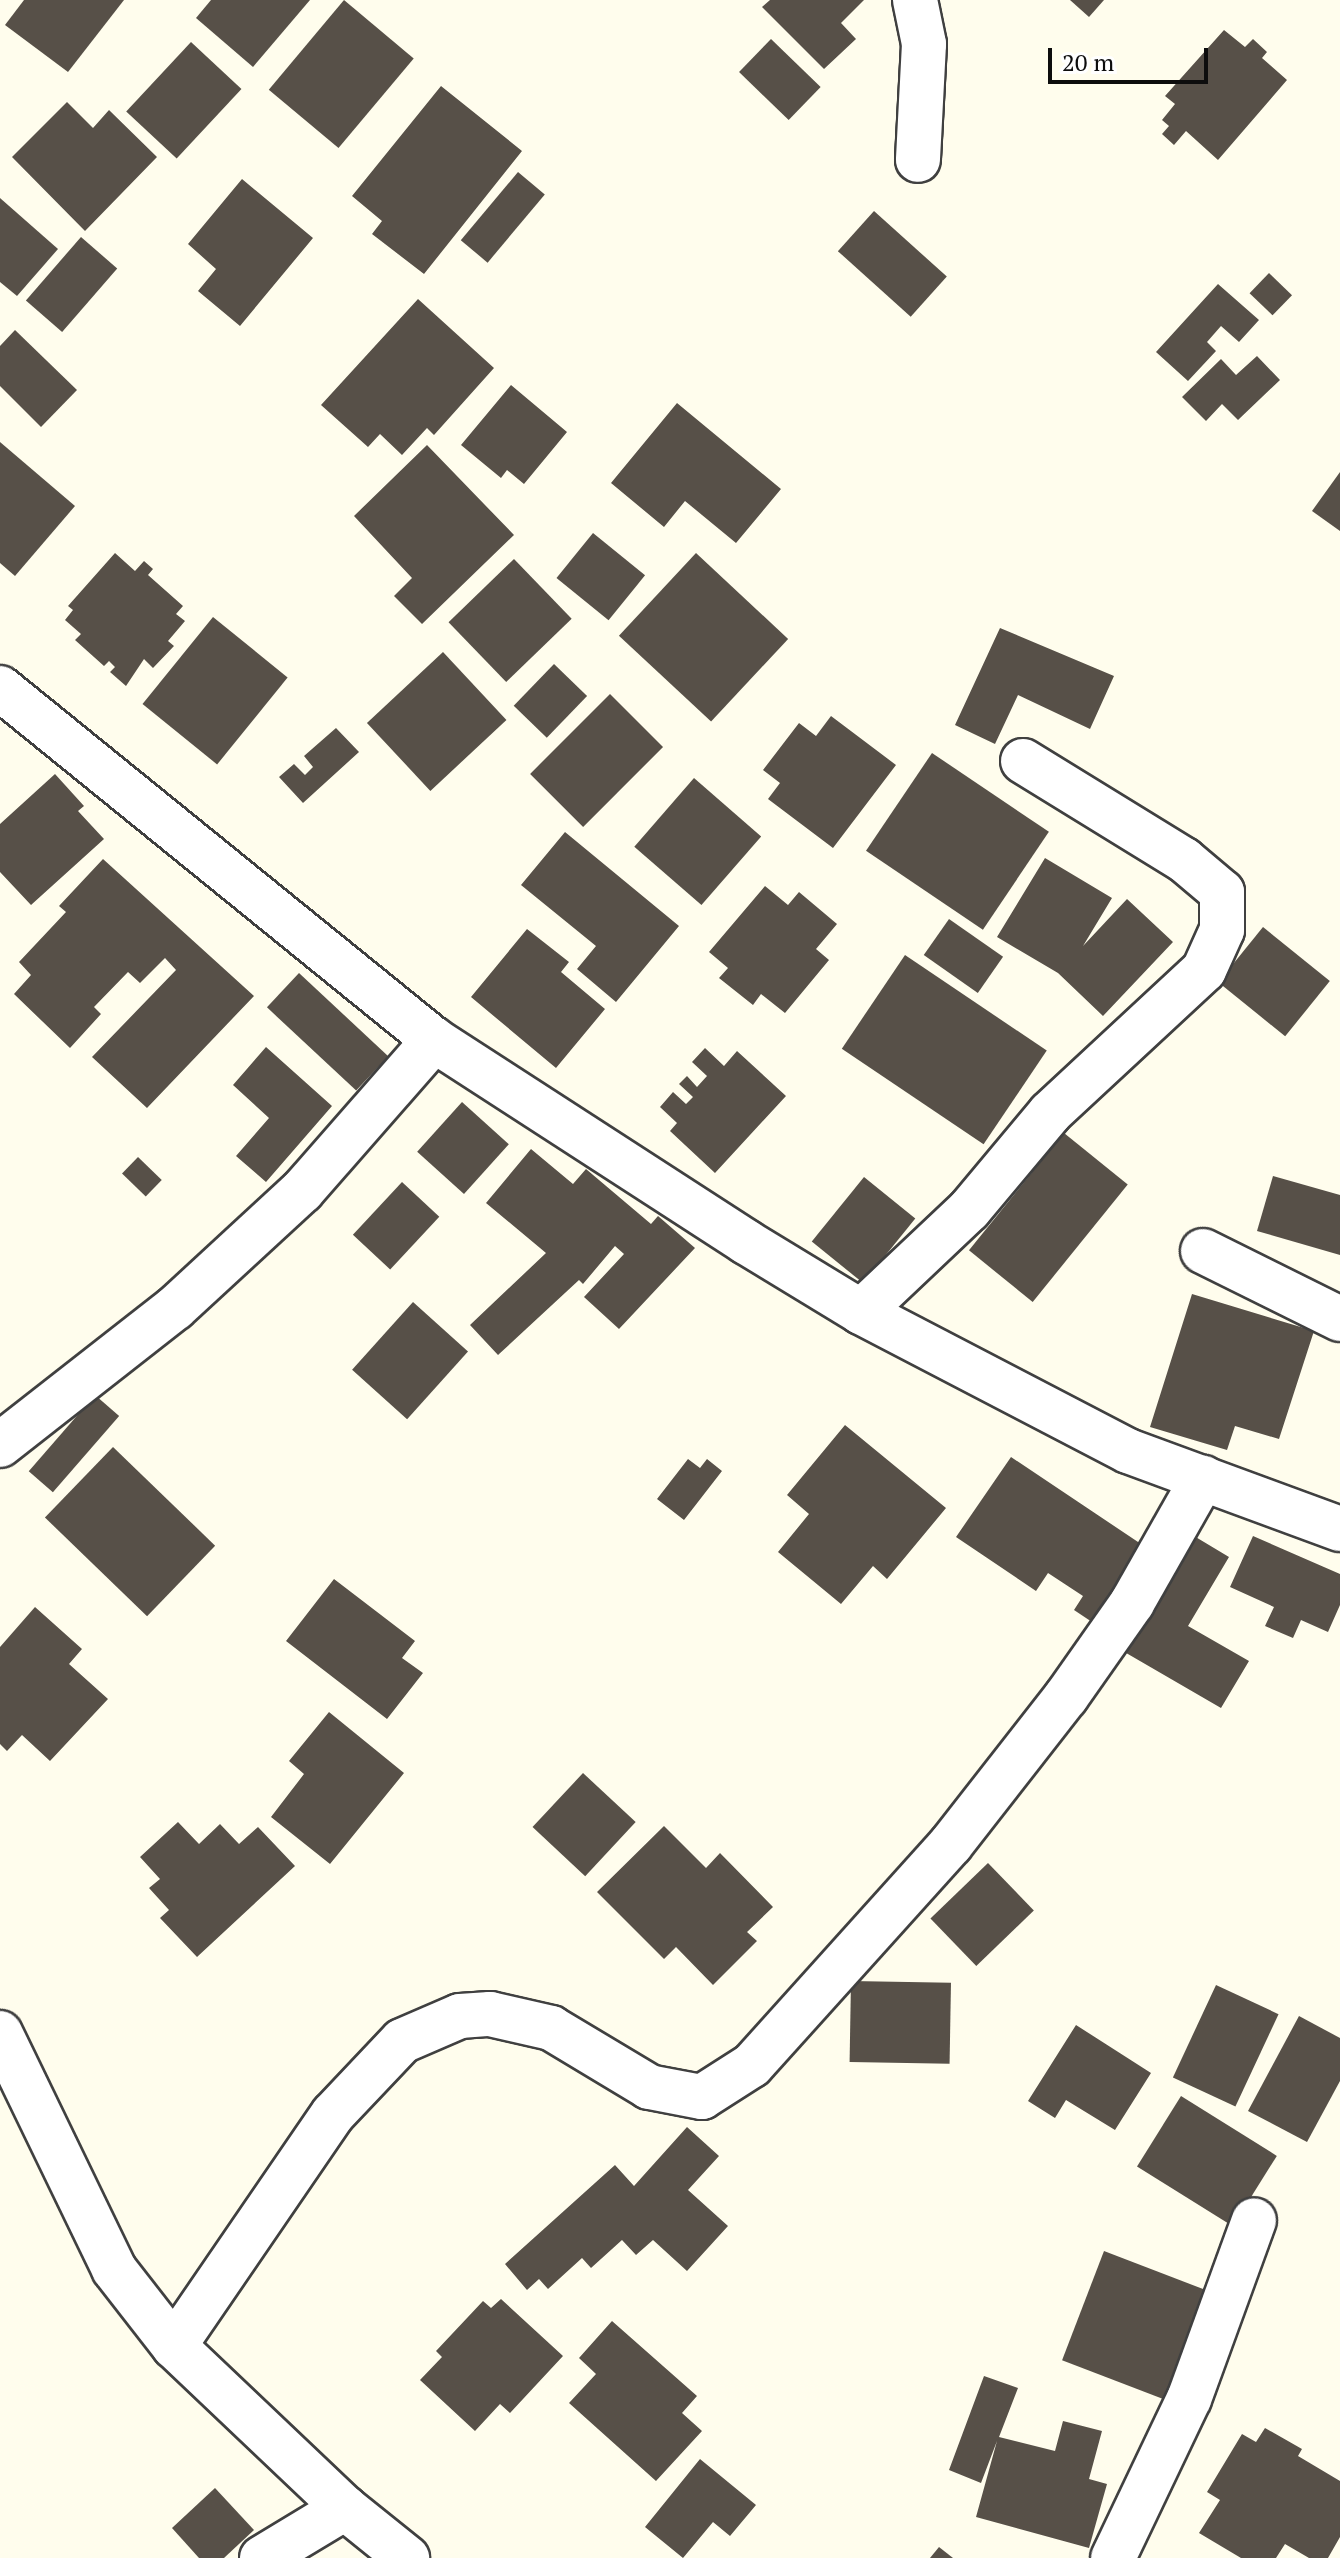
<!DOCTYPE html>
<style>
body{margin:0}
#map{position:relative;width:1340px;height:2558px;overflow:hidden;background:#fffded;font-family:"PT Serif",serif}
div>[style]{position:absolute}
.building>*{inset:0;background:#575048;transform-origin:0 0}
.roads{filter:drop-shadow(2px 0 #404040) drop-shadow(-2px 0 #404040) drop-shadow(0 2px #404040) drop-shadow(0 -2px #404040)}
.minor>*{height:44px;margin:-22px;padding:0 22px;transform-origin:22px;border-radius:22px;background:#fff}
span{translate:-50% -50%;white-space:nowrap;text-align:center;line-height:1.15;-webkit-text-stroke:8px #fff;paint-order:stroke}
.scale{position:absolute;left:1048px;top:48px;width:160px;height:36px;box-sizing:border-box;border:4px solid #0d0d0d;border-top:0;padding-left:10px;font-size:24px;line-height:28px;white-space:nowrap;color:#0d0d0d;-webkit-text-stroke:6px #fff;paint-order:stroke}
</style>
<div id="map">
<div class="building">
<i style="clip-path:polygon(24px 0,124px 0,68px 72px,5px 25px)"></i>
<i style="clip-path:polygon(211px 0,310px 0,253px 67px,196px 18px)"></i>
<i style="left:344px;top:0;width:91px;height:117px;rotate:40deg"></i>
<i style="clip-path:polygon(770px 0,864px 0,841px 23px,856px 39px,824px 69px,762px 7px)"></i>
<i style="clip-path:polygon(1070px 0,1104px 0,1089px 17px)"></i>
<i style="clip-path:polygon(1224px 30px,1245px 47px,1253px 39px,1267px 52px,1262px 58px,1287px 80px,1218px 160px,1186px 131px,1174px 145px,1162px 134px,1169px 126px,1162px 120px,1175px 104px,1165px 96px)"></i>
<i style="left:771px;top:39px;width:69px;height:46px;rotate:44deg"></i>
<i style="left:191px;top:42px;width:69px;height:95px;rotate:43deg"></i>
<i style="clip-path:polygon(441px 86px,522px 151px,424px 274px,372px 234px,382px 221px,352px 196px)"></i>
<i style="clip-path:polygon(67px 102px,93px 128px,109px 110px,157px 157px,85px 231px,12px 157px)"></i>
<i style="left:518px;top:172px;width:35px;height:89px;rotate:40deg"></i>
<i style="clip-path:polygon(242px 179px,313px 238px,240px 326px,198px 291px,216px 269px,188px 244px)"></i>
<i style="clip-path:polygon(0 198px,58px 249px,17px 296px,0 282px)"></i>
<i style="left:874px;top:211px;width:98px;height:54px;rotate:42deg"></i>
<i style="left:81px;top:237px;width:48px;height:84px;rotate:41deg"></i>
<i style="left:1269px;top:273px;width:32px;height:28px;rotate:44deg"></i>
<i style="clip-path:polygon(1218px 284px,1259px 320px,1239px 342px,1221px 326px,1207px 342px,1216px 351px,1188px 381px,1156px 352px)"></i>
<i style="clip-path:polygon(418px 299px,494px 368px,434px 435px,427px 428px,402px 455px,380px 434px,368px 447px,321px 405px)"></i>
<i style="clip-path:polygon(15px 330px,77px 390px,41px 427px,0 386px,0 346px)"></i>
<i style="clip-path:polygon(1257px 356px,1280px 380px,1238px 420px,1222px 404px,1206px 421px,1182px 397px,1221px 359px,1236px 375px)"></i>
<i style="clip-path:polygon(511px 385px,567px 432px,524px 484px,507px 470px,501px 478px,461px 445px)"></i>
<i style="clip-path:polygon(677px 403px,781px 489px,736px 543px,685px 501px,664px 527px,611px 483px)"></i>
<i style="clip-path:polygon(0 442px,75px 506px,15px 576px,0 563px)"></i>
<i style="clip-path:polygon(427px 445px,514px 535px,422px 624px,394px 596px,412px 578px,354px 516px)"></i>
<i style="clip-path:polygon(1340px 472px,1340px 531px,1312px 511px)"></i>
<i style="left:593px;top:533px;width:67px;height:58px;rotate:39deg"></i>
<i style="clip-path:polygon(115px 553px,135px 571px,144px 561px,153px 569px,148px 575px,183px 606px,176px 614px,185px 621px,168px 641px,174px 646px,153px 668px,144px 659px,126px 686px,110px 672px,115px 667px,109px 661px,104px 666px,75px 640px,81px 634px,65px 620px,73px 610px,68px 606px)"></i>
<i style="left:696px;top:553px;width:126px;height:113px;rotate:43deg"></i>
<i style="left:514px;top:559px;width:83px;height:91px;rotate:46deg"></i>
<i style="left:213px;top:617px;width:96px;height:112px;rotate:39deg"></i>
<i style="clip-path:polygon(1000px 628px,1114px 676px,1090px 729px,1018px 695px,995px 744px,955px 725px)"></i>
<i style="left:443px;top:652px;width:93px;height:104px;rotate:47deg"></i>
<i style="left:554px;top:664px;width:46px;height:58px;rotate:44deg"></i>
<i style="left:610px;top:694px;width:75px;height:113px;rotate:45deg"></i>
<i style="clip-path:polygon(831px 716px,896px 765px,833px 848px,768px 799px,780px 783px,763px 770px,799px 723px,816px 736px)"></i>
<i style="clip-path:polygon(336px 728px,359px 752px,303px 803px,279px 777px,294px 764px,305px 775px,313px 767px,304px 756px)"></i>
<i style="left:932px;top:753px;width:141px;height:118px;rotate:34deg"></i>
<i style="clip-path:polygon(55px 774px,84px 806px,78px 811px,104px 839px,31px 905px,0 872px,0 824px)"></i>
<i style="left:694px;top:778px;width:89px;height:91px;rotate:41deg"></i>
<i style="clip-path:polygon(565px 832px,679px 926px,616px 1002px,577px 969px,596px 946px,521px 885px)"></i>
<i style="clip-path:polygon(1045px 858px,1112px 898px,1083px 946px,1127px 899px,1173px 942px,1103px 1016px,1058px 973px,997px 937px)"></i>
<i style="clip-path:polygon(103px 859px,254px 996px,147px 1108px,92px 1057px,176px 970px,165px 958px,140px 983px,128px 972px,94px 1007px,101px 1014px,70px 1048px,14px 994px,31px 975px,19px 962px,66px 912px,59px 906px)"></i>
<i style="clip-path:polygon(765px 886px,788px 905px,799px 892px,837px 924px,816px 949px,829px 960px,785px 1013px,761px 994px,753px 1005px,719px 978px,728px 968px,709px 952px)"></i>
<i style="left:949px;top:919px;width:66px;height:44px;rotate:35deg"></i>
<i style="left:1263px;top:927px;width:86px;height:71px;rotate:39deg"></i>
<i style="clip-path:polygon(527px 929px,569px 962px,561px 972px,605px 1009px,556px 1068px,471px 997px)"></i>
<i style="left:905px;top:955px;width:171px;height:113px;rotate:34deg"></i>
<i style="left:299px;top:973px;width:122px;height:47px;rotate:43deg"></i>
<i style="clip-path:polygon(266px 1047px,332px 1106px,266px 1182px,236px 1156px,269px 1118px,233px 1085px)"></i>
<i style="clip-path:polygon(705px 1048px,724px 1066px,737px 1051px,786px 1096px,715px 1173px,670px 1131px,677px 1123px,660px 1107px,673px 1092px,686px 1104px,693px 1097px,679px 1084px,687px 1076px,697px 1087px,707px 1076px,692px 1062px)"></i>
<i style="left:462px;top:1102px;width:63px;height:67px;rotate:42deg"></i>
<i style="left:1064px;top:1133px;width:82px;height:151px;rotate:39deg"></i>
<i style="clip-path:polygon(531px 1149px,573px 1184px,586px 1169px,651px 1224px,658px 1216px,695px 1248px,619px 1329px,584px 1297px,624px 1254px,615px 1246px,583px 1284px,579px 1280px,498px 1355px,470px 1325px,546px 1253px,486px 1203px)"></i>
<i style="left:138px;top:1157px;width:33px;height:23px;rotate:44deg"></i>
<i style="clip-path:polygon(1273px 1176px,1340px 1195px,1340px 1255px,1257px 1231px)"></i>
<i style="left:864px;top:1177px;width:66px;height:83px;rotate:39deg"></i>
<i style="left:402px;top:1182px;width:51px;height:72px;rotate:43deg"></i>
<i style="clip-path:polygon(1192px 1294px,1314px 1331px,1279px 1439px,1235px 1426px,1227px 1450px,1150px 1427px)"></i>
<i style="left:413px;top:1302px;width:74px;height:91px;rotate:42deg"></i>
<i style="left:95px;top:1395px;width:32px;height:101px;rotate:41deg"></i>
<i style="clip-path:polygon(845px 1425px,946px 1508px,887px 1579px,873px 1566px,841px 1604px,778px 1552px,809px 1514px,787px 1495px)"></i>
<i style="left:113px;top:1447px;width:142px;height:98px;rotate:44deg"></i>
<i style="clip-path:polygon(1011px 1457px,1150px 1550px,1098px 1626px,1074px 1610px,1083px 1596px,1048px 1573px,1036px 1591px,956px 1537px)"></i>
<i style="clip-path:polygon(688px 1459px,700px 1468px,707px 1459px,722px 1471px,684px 1520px,657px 1499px)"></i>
<i style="clip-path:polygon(1189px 1533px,1229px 1557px,1188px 1626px,1249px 1661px,1221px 1708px,1121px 1650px)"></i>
<i style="clip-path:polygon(1253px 1536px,1340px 1574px,1340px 1605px,1328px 1632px,1301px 1620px,1293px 1638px,1265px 1626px,1274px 1607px,1230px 1587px)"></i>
<i style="clip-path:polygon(334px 1579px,415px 1641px,402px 1658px,423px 1673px,387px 1719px,286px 1641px)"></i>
<i style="clip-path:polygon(35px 1607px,82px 1649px,69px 1664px,108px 1699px,50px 1761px,22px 1735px,7px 1751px,0 1744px,0 1647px)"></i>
<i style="clip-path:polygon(329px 1712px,404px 1773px,330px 1864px,271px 1817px,304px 1774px,289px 1761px)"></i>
<i style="left:583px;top:1773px;width:72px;height:74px;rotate:43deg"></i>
<i style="clip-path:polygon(178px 1822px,199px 1844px,220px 1824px,239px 1844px,258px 1827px,295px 1866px,197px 1957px,160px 1918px,169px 1910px,149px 1888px,160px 1879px,140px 1857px)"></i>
<i style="clip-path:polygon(664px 1826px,706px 1868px,720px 1853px,773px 1907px,747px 1932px,757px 1941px,713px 1985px,676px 1947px,664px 1959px,597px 1892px)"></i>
<i style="left:988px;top:1863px;width:66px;height:80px;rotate:46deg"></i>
<i style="left:851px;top:1981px;width:100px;height:81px;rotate:1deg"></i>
<i style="left:1216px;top:1985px;width:69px;height:102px;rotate:25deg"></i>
<i style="clip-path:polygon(1299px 2016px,1340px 2038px,1340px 2081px,1307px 2142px,1248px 2111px)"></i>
<i style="clip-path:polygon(1076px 2025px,1151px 2073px,1115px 2130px,1066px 2100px,1055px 2118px,1028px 2101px)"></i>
<i style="left:1181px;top:2096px;width:113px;height:83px;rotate:32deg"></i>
<i style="clip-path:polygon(687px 2127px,719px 2156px,688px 2190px,728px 2226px,687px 2271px,653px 2240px,636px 2255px,622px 2240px,591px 2268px,582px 2258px,548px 2289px,539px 2279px,527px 2290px,505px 2264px,615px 2165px,634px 2186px)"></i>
<i style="left:1104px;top:2251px;width:109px;height:117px;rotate:21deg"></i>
<i style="clip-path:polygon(501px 2299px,563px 2356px,510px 2413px,500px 2404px,475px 2431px,420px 2380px,442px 2357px,436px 2351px,483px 2301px,491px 2308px)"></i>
<i style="clip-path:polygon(612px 2321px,697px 2396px,682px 2413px,702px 2431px,656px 2481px,569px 2403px,596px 2374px,579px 2358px)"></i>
<i style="clip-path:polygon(984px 2376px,1018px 2388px,999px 2437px,1055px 2451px,1063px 2421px,1102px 2431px,1089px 2479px,1107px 2484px,1089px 2548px,976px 2517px,997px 2441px,981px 2483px,949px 2470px)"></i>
<i style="clip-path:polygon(1265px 2428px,1302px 2449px,1298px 2456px,1340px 2481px,1340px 2537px,1328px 2558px,1309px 2558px,1285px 2544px,1276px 2558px,1241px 2558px,1199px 2533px,1220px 2500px,1207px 2492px,1242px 2434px,1256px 2442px)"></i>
<i style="clip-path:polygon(700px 2459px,756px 2505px,730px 2536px,713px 2522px,683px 2558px,645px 2527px)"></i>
<i style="clip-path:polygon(215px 2488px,254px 2530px,224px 2558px,199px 2558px,172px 2528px)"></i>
<i style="clip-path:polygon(939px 2547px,953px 2558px,930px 2558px)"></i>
</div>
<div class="roads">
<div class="minor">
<i style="left:915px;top:0;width:45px;rotate:78.4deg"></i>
<i style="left:924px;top:44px;width:116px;rotate:93deg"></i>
<i style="left:0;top:688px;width:559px;rotate:39.04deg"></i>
<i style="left:434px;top:1040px;width:372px;rotate:32.9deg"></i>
<i style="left:746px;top:1242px;width:135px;rotate:31.3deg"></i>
<i style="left:861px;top:1312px;width:301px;rotate:27.5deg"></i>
<i style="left:1128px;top:1451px;width:226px;rotate:20.2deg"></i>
<i style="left:1203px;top:1251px;width:153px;rotate:26.4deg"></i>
<i style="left:861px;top:1312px;width:149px;rotate:-43.4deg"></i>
<i style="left:969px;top:1210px;width:126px;rotate:-50.1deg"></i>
<i style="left:1050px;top:1113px;width:210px;rotate:-42.9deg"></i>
<i style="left:1204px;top:970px;width:44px;rotate:-65.8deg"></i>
<i style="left:1222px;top:930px;width:38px;rotate:-90deg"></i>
<i style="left:1222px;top:892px;width:50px;rotate:-139.9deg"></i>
<i style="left:1184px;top:860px;width:189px;rotate:-148.4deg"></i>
<i style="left:0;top:1445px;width:222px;rotate:-38.1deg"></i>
<i style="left:175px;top:1308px;width:173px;rotate:-42.7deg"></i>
<i style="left:302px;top:1191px;width:201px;rotate:-48.8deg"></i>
<i style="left:0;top:2033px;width:262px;rotate:64.2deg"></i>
<i style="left:114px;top:2269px;width:98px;rotate:52.1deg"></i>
<i style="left:174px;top:2346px;width:236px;rotate:43.5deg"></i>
<i style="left:345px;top:2508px;width:80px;rotate:38.9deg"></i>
<i style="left:174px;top:2346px;width:281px;rotate:-55.6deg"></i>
<i style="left:333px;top:2114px;width:100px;rotate:-46.6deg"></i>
<i style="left:402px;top:2041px;width:63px;rotate:-23.3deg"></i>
<i style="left:460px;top:2016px;width:30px;rotate:-4deg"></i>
<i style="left:490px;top:2014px;width:63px;rotate:12.9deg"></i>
<i style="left:551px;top:2028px;width:114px;rotate:31deg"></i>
<i style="left:649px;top:2087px;width:54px;rotate:10.7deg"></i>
<i style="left:702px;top:2097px;width:59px;rotate:-32.6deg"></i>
<i style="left:752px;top:2065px;width:297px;rotate:-48deg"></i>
<i style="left:951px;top:1844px;width:187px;rotate:-52deg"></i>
<i style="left:1066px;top:1697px;width:115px;rotate:-54.9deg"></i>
<i style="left:1132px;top:1603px;width:144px;rotate:-60.4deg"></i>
<i style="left:262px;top:2558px;width:97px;rotate:-31.1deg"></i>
<i style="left:1113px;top:2558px;width:176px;rotate:-64.5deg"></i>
<i style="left:1189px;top:2399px;width:190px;rotate:-70deg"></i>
</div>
</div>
<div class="scale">20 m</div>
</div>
